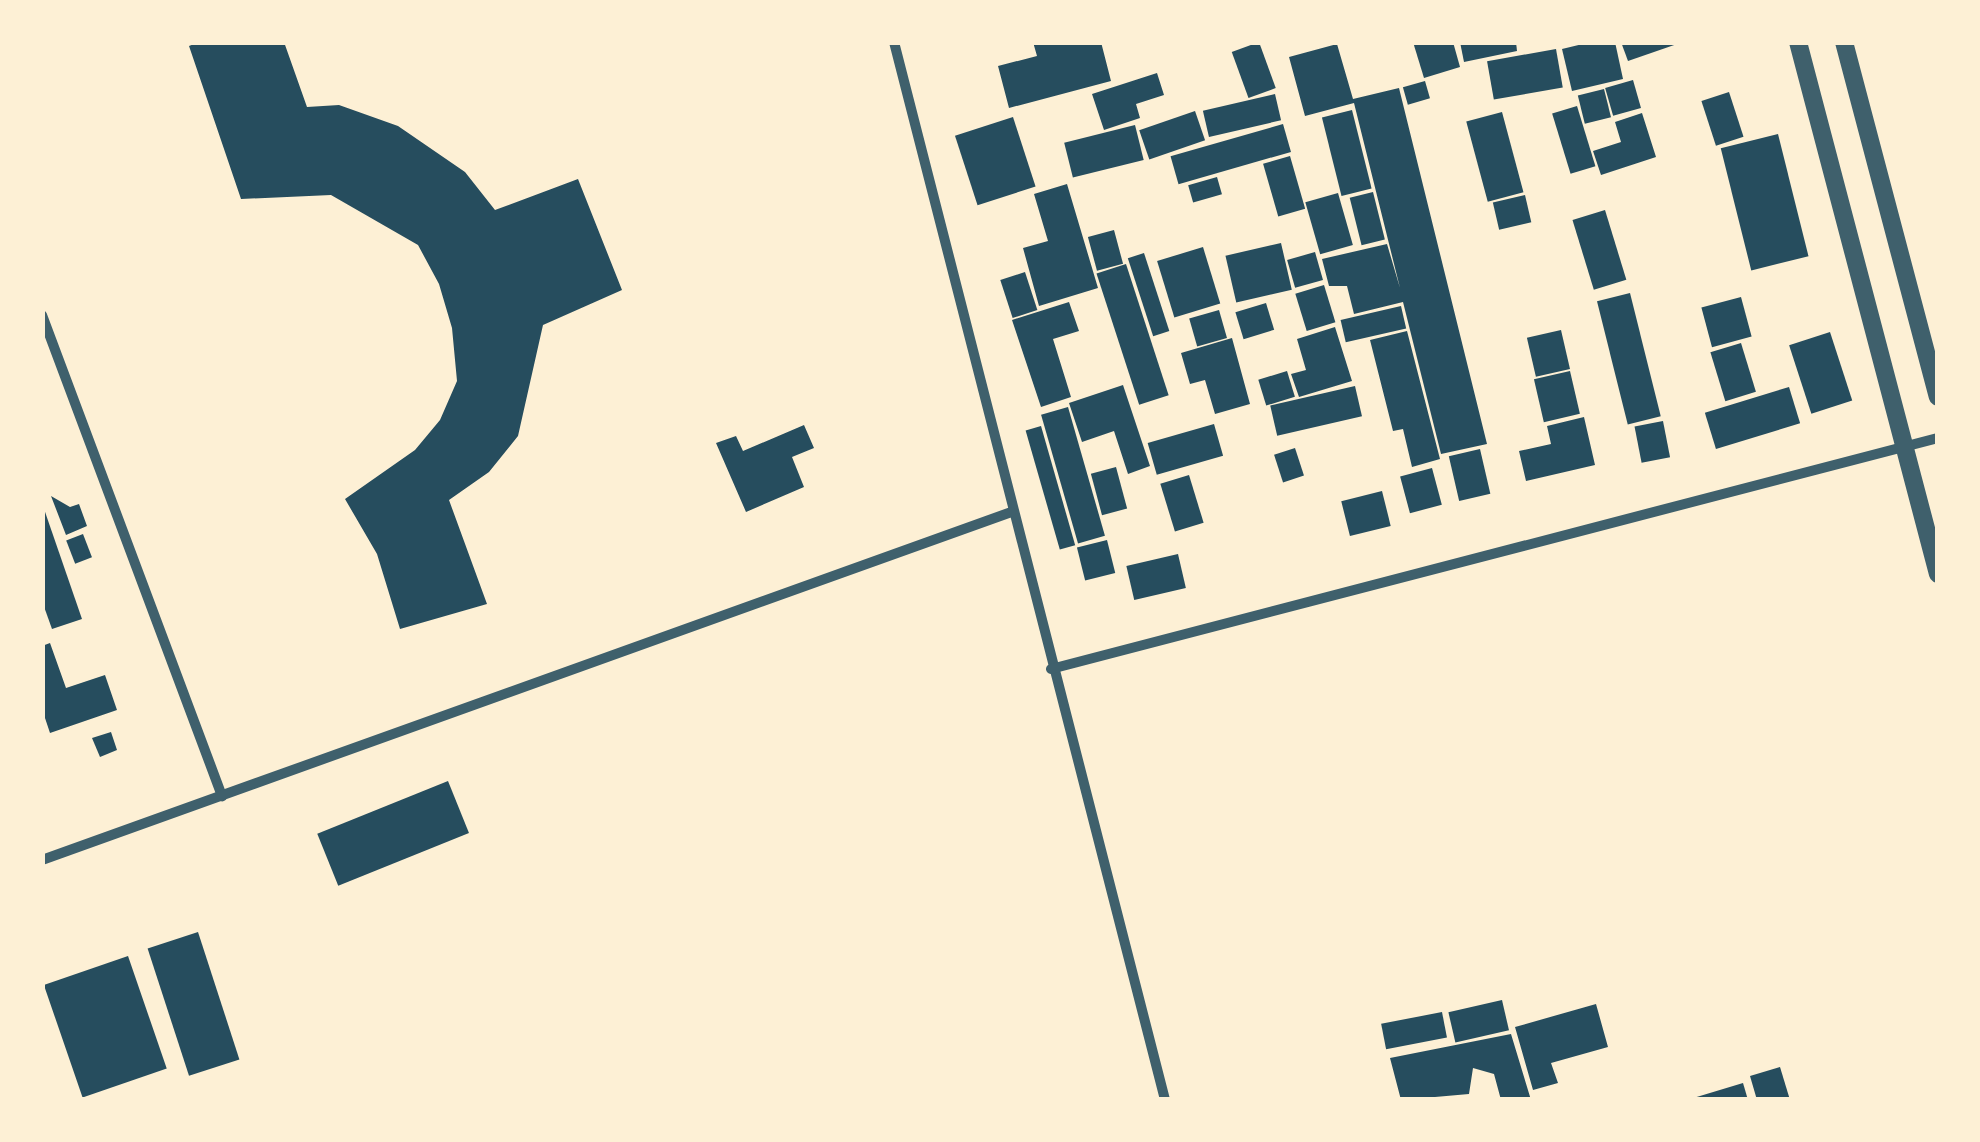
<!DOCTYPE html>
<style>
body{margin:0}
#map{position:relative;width:1980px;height:1142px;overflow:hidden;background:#fdf0d5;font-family:"Roboto Condensed",sans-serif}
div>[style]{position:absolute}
.building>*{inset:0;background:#264d5e;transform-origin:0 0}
.minor>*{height:10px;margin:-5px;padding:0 5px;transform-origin:5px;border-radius:5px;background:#3f606c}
.tertiary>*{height:18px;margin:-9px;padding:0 9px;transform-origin:9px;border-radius:9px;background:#3f606c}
span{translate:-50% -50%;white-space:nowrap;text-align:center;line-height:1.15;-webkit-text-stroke:9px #fdf0d5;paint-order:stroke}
.frame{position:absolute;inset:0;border:45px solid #fdf0d5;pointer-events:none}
</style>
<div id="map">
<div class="building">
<i style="clip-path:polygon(199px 42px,284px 42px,307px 107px,339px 105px,398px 126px,465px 172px,495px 210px,578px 179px,622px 290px,543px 325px,518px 436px,489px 472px,449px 500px,487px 604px,400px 629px,377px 554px,345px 499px,415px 450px,440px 420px,457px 381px,452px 328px,439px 284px,418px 245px,331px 195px,241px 199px,189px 46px)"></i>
<i style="clip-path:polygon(1033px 42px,1101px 42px,1111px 81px,1009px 108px,998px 66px,1037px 56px)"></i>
<i style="left:1259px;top:42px;width:49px;height:29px;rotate:70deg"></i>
<i style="clip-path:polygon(1413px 42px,1453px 42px,1460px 67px,1424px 78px)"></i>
<i style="clip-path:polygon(1460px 42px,1516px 42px,1517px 51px,1464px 62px)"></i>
<i style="clip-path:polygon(1591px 42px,1615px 42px,1623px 79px,1572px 91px,1562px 49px)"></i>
<i style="clip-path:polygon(1621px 42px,1680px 42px,1680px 43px,1628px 61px)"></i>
<i style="clip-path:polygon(1337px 44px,1353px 99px,1399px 88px,1487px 444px,1441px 454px,1403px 302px,1354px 314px,1347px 286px,1329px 286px,1322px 259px,1387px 244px,1400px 288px,1354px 103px,1305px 116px,1289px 57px)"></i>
<i style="left:1556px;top:49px;width:39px;height:70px;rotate:80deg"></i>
<i style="clip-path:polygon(1157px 73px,1164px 95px,1136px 104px,1140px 118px,1104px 130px,1092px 94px)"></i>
<i style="left:1633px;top:80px;width:29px;height:29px;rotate:74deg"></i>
<i style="left:1425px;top:81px;width:18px;height:23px;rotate:74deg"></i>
<i style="left:1604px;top:89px;width:29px;height:27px;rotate:76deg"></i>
<i style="left:1729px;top:92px;width:47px;height:29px;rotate:72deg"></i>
<i style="left:1275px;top:94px;width:27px;height:74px;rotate:77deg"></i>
<i style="left:1577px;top:106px;width:63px;height:26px;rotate:73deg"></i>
<i style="left:1352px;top:110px;width:81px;height:31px;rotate:76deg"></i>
<i style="left:1195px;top:111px;width:31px;height:59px;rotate:71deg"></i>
<i style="left:1502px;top:112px;width:83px;height:37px;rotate:75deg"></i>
<i style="clip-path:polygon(1642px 113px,1656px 157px,1601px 175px,1593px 151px,1621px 142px,1615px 122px)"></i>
<i style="left:1013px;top:117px;width:73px;height:61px;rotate:72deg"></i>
<i style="left:1283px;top:124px;width:29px;height:117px;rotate:74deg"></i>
<i style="left:1135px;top:125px;width:36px;height:73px;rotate:76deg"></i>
<i style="left:1778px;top:134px;width:126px;height:59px;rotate:76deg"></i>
<i style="left:1290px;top:156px;width:55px;height:28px;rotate:74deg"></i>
<i style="left:1217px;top:177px;width:18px;height:30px;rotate:74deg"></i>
<i style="clip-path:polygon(1067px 184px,1098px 288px,1039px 306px,1023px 248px,1048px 241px,1034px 194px)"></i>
<i style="left:1373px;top:192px;width:49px;height:24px;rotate:76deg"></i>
<i style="left:1338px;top:193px;width:54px;height:34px;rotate:74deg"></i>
<i style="left:1525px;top:195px;width:28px;height:33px;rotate:77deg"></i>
<i style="left:1605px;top:210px;width:73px;height:34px;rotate:73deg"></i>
<i style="left:1114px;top:230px;width:35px;height:27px;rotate:75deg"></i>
<i style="left:1281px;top:243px;width:48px;height:57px;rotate:77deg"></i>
<i style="left:1203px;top:247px;width:59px;height:48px;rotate:73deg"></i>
<i style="left:1315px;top:252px;width:29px;height:29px;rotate:74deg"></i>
<i style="left:1144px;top:253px;width:82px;height:17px;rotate:72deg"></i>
<i style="left:1126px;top:264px;width:138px;height:31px;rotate:72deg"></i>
<i style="left:1025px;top:272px;width:40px;height:26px;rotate:72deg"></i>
<i style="left:1324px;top:285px;width:39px;height:30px;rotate:73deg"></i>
<i style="left:1630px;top:293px;width:127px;height:34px;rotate:76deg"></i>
<i style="left:1741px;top:297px;width:41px;height:41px;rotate:75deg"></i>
<i style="clip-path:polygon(1069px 302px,1079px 331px,1053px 339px,1071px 397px,1041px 407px,1012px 320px)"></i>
<i style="left:1266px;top:303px;width:28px;height:32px;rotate:73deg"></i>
<i style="left:1401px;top:306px;width:23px;height:62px;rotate:77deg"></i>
<i style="left:1219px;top:310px;width:29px;height:31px;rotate:74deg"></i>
<i style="clip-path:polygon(1335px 327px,1352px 381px,1299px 397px,1291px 374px,1306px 370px,1297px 339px)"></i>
<i style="left:1561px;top:330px;width:40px;height:35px;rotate:77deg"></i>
<i style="clip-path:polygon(1407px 331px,1440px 459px,1412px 467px,1403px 429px,1393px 431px,1370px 340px)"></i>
<i style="left:1830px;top:332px;width:72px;height:43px;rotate:72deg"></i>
<i style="clip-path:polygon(1232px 338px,1250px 404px,1215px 414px,1205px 380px,1190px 384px,1181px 353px)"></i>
<i style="left:1741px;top:343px;width:51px;height:32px;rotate:73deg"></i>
<i style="left:1287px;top:371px;width:27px;height:30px;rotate:73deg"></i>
<i style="left:1570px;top:371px;width:44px;height:37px;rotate:77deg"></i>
<i style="clip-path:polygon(1123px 385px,1150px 466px,1128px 474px,1114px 431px,1082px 442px,1069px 403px)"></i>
<i style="left:1355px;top:386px;width:31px;height:87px;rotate:77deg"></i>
<i style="left:1789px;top:387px;width:38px;height:88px;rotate:73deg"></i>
<i style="left:1068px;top:407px;width:134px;height:28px;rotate:74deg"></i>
<i style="clip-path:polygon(1584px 417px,1595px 465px,1526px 481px,1519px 451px,1551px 444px,1547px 426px)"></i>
<i style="left:1663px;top:421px;width:37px;height:29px;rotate:79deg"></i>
<i style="left:1214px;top:424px;width:33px;height:69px;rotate:74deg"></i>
<i style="clip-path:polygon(804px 425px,814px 448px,792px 457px,804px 487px,746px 512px,716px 443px,736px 436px,743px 451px)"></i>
<i style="left:1041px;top:426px;width:124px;height:16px;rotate:74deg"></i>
<i style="left:1295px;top:448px;width:29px;height:22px;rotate:72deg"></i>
<i style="left:1480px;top:449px;width:46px;height:32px;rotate:77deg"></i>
<i style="left:1116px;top:467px;width:43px;height:26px;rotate:75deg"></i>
<i style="left:1432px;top:468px;width:38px;height:33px;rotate:75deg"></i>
<i style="left:1189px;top:475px;width:50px;height:30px;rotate:73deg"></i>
<i style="left:1382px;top:491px;width:36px;height:42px;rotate:76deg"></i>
<i style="clip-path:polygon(51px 496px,70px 507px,79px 504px,87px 526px,66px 535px)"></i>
<i style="clip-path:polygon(43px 506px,82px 619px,52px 629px,42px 601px)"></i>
<i style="left:83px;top:534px;width:25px;height:18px;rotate:69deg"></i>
<i style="left:1107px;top:540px;width:34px;height:31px;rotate:76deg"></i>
<i style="left:1178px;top:554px;width:35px;height:53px;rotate:77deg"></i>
<i style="clip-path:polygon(50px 643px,66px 688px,105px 675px,117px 710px,50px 733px,42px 709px,42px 646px)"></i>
<i style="clip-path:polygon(111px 732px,117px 750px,100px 757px,92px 738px)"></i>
<i style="left:448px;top:781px;width:56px;height:141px;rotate:68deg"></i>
<i style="left:198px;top:932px;width:134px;height:53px;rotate:72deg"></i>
<i style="left:128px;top:956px;width:119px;height:89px;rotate:71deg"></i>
<i style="left:1502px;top:1000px;width:31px;height:55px;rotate:77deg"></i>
<i style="clip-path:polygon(1596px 1004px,1608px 1047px,1551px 1063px,1558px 1083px,1533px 1090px,1515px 1027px)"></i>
<i style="left:1442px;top:1012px;width:26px;height:62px;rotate:79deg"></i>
<i style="clip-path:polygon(1511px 1034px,1531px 1100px,1501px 1100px,1494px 1074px,1473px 1068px,1469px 1094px,1401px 1100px,1390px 1058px)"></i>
<i style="clip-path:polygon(1780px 1067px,1790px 1100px,1757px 1100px,1750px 1076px)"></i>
<i style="clip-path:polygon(1743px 1083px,1748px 1100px,1690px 1100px,1690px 1099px)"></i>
</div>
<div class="minor">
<i style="left:894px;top:42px;width:1092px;rotate:75.63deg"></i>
<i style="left:42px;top:315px;width:514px;rotate:69.48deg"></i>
<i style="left:1051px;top:669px;width:917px;rotate:-14.6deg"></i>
<i style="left:42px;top:860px;width:1030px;rotate:-19.75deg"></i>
</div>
<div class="tertiary">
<i style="left:1798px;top:42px;width:550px;rotate:75.26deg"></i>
<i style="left:1844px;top:42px;width:367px;rotate:75.2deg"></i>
</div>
<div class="frame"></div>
</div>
